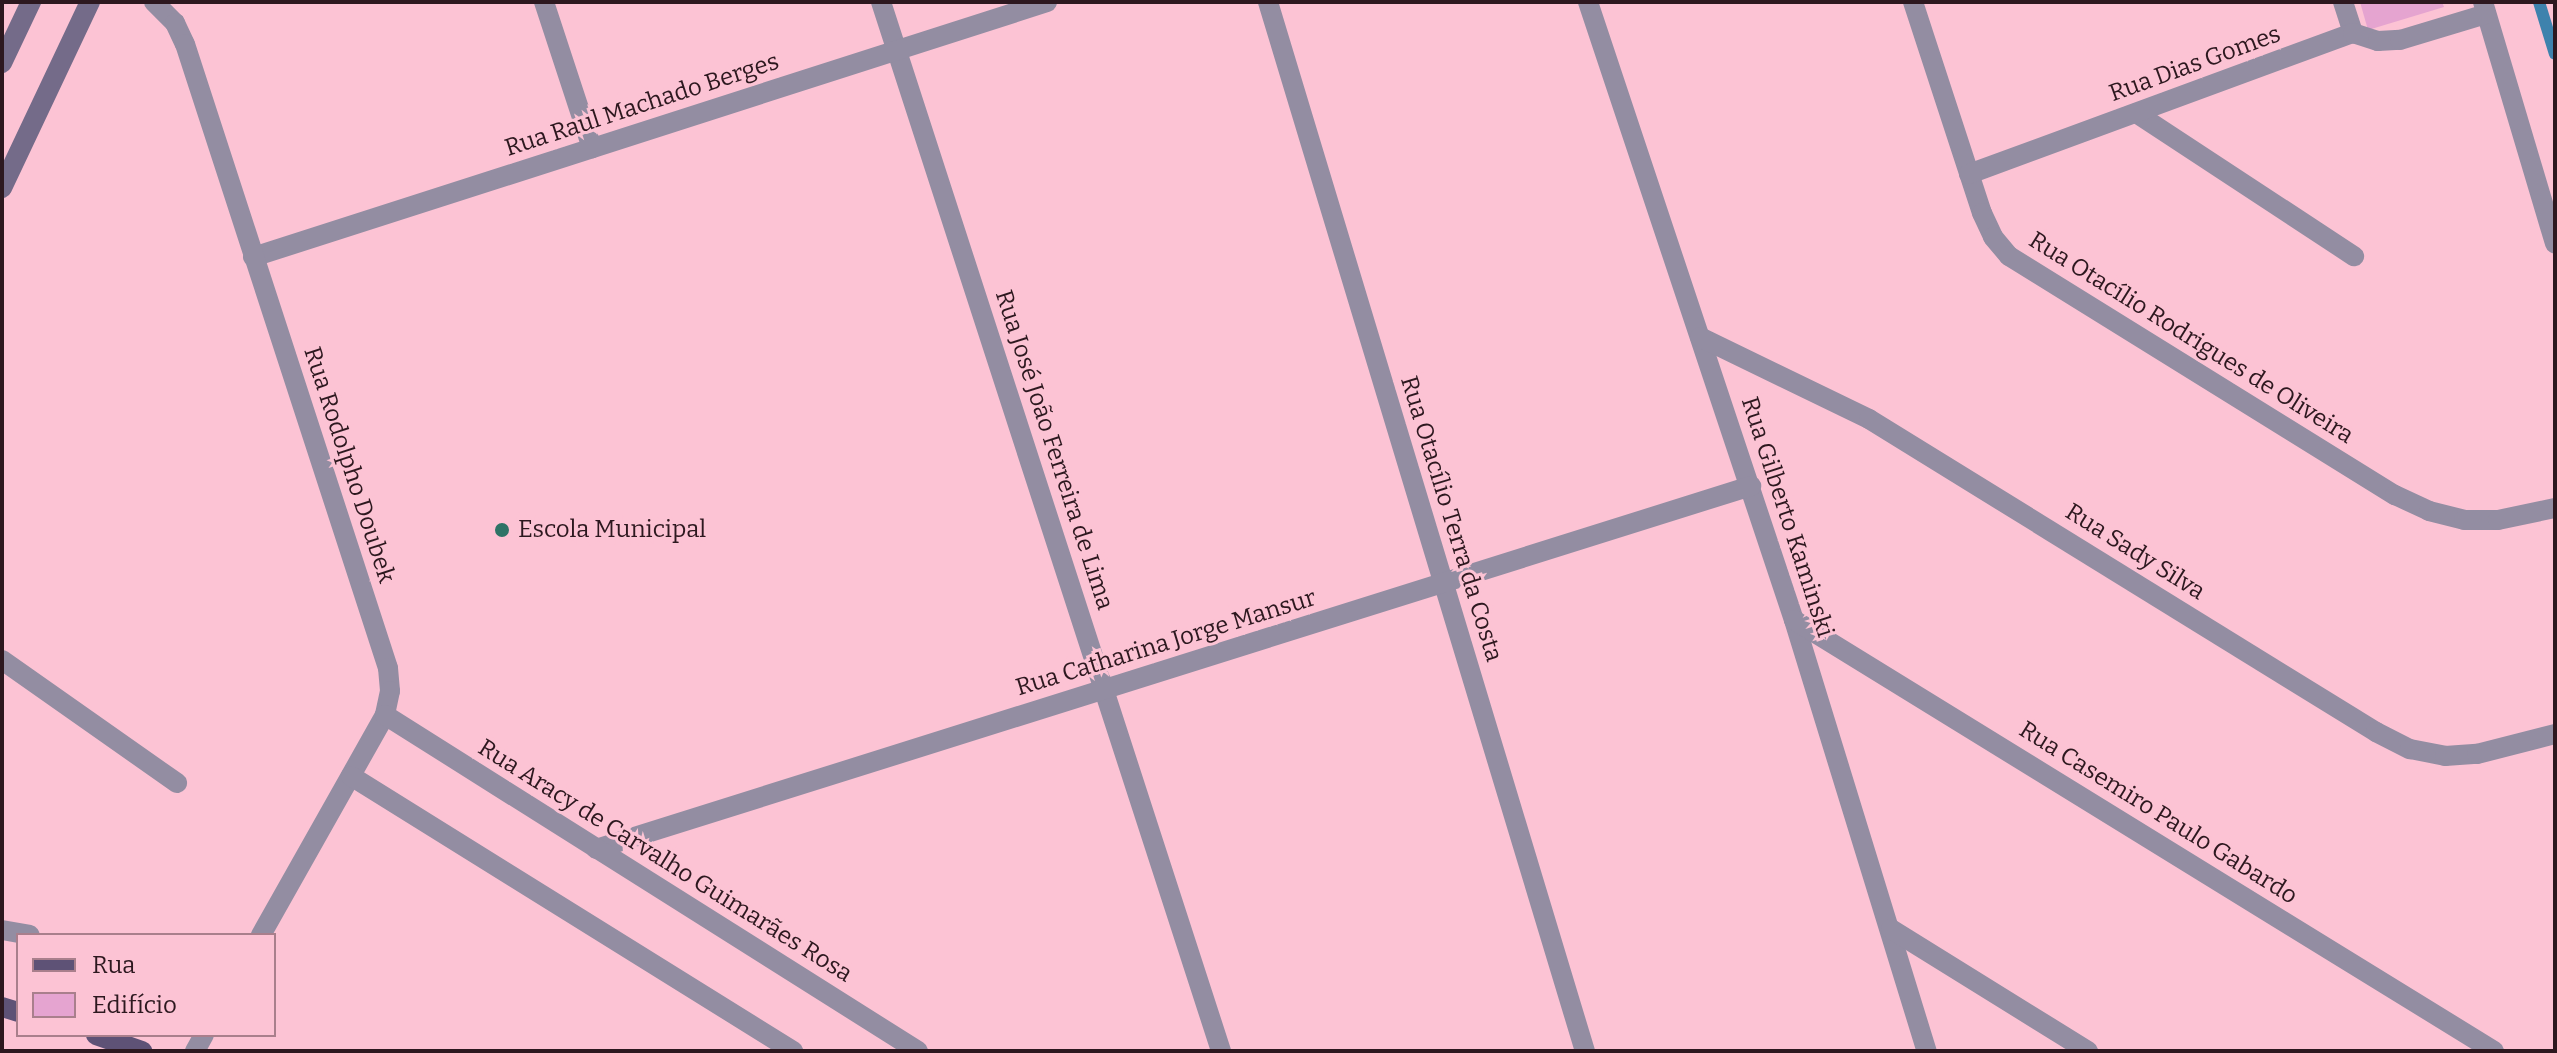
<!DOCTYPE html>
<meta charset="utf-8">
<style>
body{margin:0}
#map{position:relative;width:2557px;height:1053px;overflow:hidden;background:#fcc3d4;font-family:Bitter,serif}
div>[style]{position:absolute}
.stream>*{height:12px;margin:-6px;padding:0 6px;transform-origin:6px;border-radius:6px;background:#3e82ad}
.building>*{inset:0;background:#e5a4d0}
.service>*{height:20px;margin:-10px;padding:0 10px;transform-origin:10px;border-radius:10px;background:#938da2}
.minor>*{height:20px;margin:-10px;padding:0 10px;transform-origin:10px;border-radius:10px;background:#938da2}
.tertiary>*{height:20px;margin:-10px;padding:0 10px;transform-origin:10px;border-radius:10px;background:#938da2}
.secondary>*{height:20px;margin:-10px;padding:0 10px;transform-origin:10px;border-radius:10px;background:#746b89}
.primary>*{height:20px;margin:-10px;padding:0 10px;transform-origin:10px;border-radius:10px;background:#5e5276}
.dots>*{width:22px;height:22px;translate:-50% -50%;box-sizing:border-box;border:4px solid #fcc3d4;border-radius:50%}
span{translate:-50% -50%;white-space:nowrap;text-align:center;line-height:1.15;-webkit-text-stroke:6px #fcc3d4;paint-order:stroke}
.street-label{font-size:24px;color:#2d181f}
.poi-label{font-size:24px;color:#2d181f}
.left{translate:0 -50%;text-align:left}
.frame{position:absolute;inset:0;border:4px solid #2d181f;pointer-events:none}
.legend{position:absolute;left:16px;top:933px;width:260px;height:104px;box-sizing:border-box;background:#fcc3d4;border:2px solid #a97f8c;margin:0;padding:10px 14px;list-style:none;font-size:24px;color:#2d181f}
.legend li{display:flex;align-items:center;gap:16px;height:40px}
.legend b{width:40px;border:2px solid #a97f8c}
</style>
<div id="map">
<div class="stream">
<i style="left:2539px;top:2px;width:54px;rotate:72.9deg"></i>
</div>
<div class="building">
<i style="clip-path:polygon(2360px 2px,2442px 2px,2444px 7px,2368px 30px)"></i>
</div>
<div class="service">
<i style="left:2px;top:660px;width:214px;rotate:35.1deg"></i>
<i style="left:2px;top:930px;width:28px;rotate:10deg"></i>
</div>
<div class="minor">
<i style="left:544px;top:2px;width:154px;rotate:71.8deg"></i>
<i style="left:881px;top:2px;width:1103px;rotate:72.04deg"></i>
<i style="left:1268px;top:2px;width:1096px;rotate:73.19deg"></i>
<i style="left:1588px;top:2px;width:651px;rotate:71.57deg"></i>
<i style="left:1794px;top:620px;width:451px;rotate:72.9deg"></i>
<i style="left:1913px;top:2px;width:222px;rotate:71.9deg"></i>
<i style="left:1982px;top:213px;width:26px;rotate:65deg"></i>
<i style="left:1993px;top:237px;width:25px;rotate:50deg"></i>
<i style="left:2009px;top:256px;width:454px;rotate:31.8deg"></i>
<i style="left:2395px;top:495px;width:38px;rotate:25deg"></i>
<i style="left:2429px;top:511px;width:36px;rotate:14deg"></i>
<i style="left:2464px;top:520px;width:34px"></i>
<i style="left:2498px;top:520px;width:58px;rotate:-11.9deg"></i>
<i style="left:2343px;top:2px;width:33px;rotate:72deg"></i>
<i style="left:2483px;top:2px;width:252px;rotate:73.4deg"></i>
<i style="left:2136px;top:113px;width:261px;rotate:33.3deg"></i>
<i style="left:1969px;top:174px;width:409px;rotate:-20.2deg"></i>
<i style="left:2353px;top:33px;width:26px;rotate:18deg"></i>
<i style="left:2378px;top:41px;width:22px;rotate:-3deg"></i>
<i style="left:2400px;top:40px;width:90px;rotate:-16.8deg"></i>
<i style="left:253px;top:257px;width:834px;rotate:-17.8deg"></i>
<i style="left:1700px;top:337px;width:188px;rotate:25.9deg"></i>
<i style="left:1869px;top:419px;width:596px;rotate:31.69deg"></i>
<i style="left:2376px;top:732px;width:38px;rotate:27deg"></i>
<i style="left:2410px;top:749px;width:36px;rotate:11deg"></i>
<i style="left:2445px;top:756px;width:32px;rotate:-4deg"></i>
<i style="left:2477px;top:754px;width:81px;rotate:-14.4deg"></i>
<i style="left:1794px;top:620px;width:822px;rotate:31.62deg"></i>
<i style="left:596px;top:849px;width:1211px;rotate:-17.45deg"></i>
<i style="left:1891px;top:929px;width:232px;rotate:31.8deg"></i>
</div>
<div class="tertiary">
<i style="left:154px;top:2px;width:30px;rotate:45deg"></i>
<i style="left:175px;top:23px;width:23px;rotate:65deg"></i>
<i style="left:185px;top:44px;width:656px;rotate:71.98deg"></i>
<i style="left:388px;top:668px;width:23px;rotate:85deg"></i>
<i style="left:390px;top:691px;width:25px;rotate:102deg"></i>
<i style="left:385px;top:715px;width:253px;rotate:119.4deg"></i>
<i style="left:385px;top:715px;width:630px;rotate:32.23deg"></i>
<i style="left:351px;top:776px;width:521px;rotate:31.89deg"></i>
<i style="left:195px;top:1051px;width:18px;rotate:-61deg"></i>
</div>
<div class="secondary">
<i style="left:2px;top:63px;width:68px;rotate:-64.6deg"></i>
<i style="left:2px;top:188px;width:206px;rotate:-64.7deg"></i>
</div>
<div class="primary">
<i style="left:2px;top:1007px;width:17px;rotate:17deg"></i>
<i style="left:96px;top:1035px;width:49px;rotate:19.2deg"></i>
</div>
<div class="dots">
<i style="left:502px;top:530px;background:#2e7366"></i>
</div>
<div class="street-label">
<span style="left:2195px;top:64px;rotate:-20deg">Rua Dias Gomes</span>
<span style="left:642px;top:105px;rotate:-18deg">Rua Raul Machado Berges</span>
<span style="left:2191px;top:338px;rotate:32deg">Rua Otacílio Rodrigues de Oliveira</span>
<span style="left:1054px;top:450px;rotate:72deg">Rua José João Ferreira de Lima</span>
<span style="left:349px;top:465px;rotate:72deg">Rua Rodolpho Doubek</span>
<span style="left:1787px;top:517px;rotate:72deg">Rua Gilberto Kaminski</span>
<span style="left:1451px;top:519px;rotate:73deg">Rua Otacílio Terra da Costa</span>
<span style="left:2135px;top:552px;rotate:32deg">Rua Sady Silva</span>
<span style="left:1166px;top:643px;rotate:-17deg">Rua Catharina Jorge Mansur</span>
<span style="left:2158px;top:813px;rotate:32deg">Rua Casemiro Paulo Gabardo</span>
<span style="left:665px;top:861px;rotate:32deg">Rua Aracy de Carvalho Guimarães Rosa</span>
</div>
<div class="poi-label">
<span class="left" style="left:518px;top:530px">Escola Municipal</span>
</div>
<div class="frame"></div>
<ul class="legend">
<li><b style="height:10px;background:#5e5276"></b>Rua</li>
<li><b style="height:22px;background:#e5a4d0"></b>Edifício</li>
</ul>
</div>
